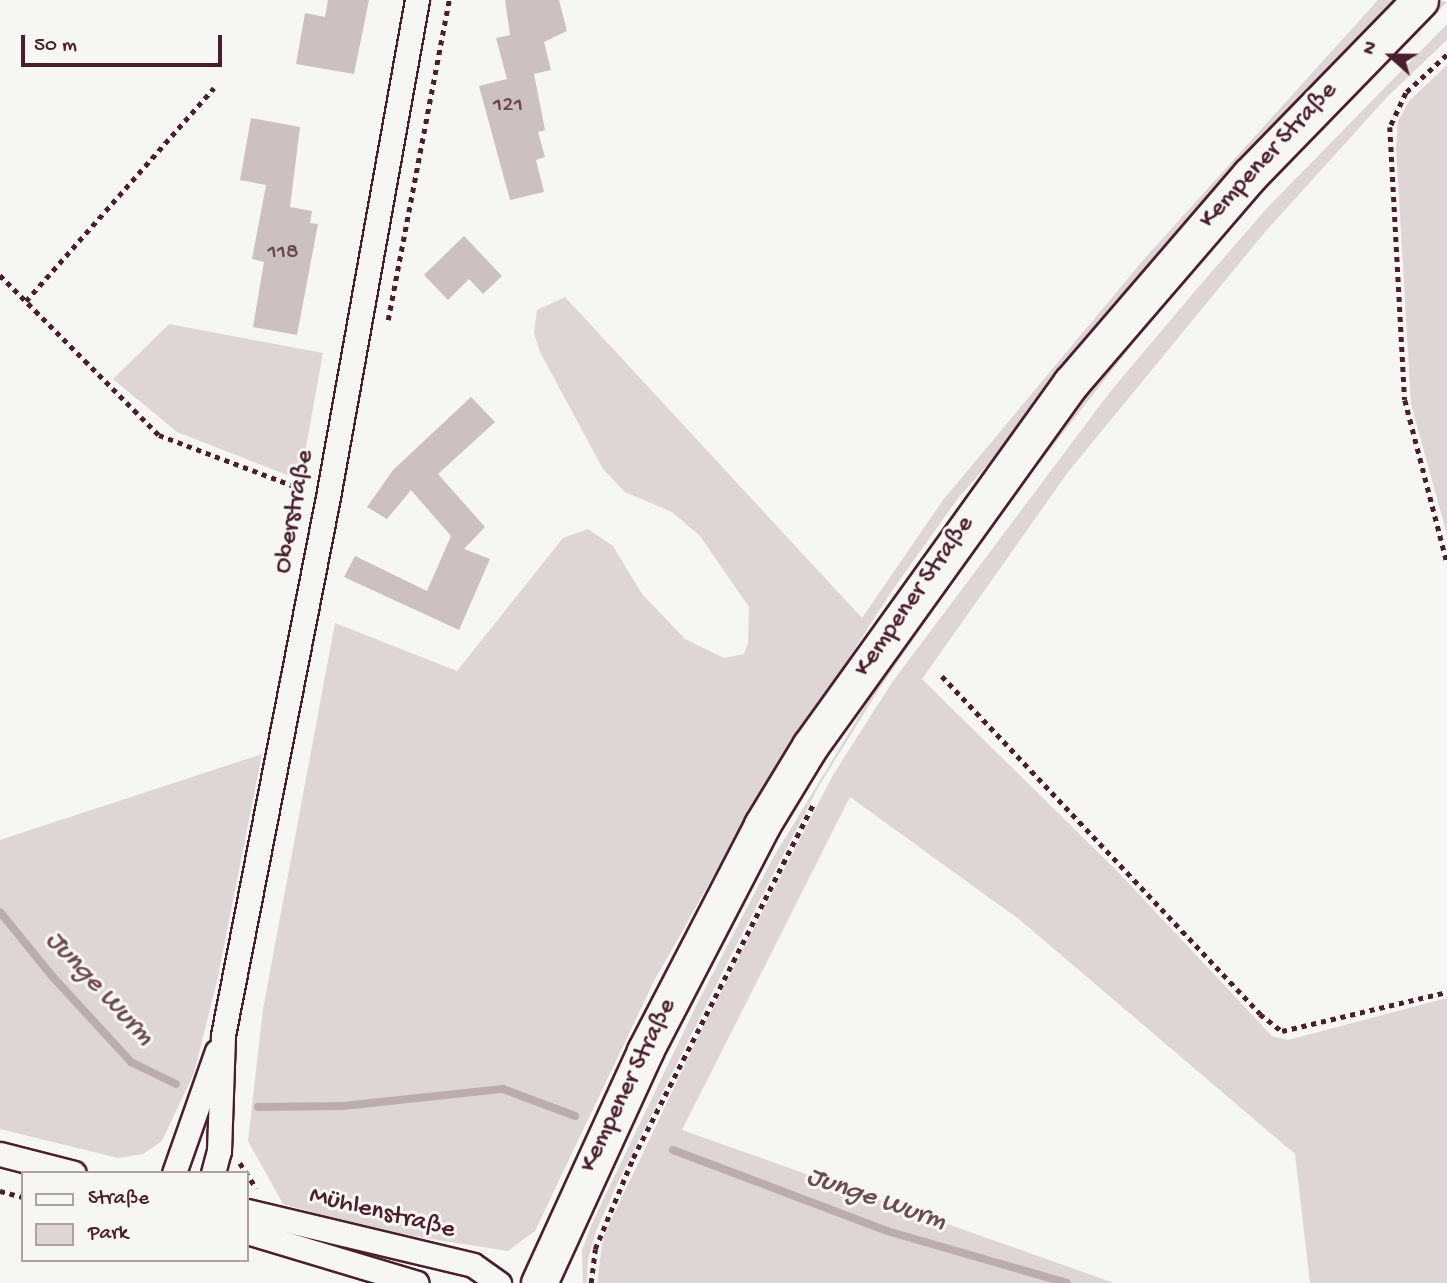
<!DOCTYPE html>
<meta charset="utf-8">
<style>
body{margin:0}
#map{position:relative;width:1447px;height:1283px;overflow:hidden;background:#f6f6f2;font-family:"Gochi Hand",sans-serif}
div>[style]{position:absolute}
.green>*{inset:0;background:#ddd6d5}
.stream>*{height:8px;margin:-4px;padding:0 4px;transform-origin:4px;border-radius:4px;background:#bbadae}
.building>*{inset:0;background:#ccc1c0}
.path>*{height:4.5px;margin-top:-2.25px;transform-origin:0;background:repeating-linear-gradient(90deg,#4a1f2b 0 5px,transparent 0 10px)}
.roads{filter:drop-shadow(2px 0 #4a1f2b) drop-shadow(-2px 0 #4a1f2b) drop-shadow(0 2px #4a1f2b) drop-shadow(0 -2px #4a1f2b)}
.street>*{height:23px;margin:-11.5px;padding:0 11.5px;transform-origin:11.5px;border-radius:11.5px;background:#f6f6f2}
.primary>*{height:35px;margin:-17.5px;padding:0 17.5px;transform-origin:17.5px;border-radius:17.5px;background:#f6f6f2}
span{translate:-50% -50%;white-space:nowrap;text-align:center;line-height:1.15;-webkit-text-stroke:6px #f6f6f2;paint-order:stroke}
.number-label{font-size:23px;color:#6a4850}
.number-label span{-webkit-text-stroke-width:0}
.street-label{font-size:26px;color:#4a1f2b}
.water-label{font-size:28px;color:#6c4a52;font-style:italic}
.legend{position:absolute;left:21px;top:1171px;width:228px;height:91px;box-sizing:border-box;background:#f6f6f2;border:2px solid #b1a0a2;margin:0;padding:9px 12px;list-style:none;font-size:21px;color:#4a1f2b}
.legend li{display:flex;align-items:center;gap:14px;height:35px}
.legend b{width:35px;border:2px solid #b1a0a2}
.north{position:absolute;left:1356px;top:21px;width:70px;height:70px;-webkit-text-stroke:5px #f6f6f2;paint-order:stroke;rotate:291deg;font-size:19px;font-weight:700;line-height:28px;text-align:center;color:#4a1f2b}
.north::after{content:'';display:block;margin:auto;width:24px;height:32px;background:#4a1f2b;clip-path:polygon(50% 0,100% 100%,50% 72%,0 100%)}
.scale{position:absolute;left:21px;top:35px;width:201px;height:32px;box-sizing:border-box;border:4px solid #4a1f2b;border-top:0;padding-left:9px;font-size:21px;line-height:24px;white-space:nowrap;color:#4a1f2b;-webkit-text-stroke:5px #f6f6f2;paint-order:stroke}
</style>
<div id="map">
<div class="green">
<i style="clip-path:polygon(1378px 0,1402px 0,959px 497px,889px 595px,736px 836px,654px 981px,535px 1231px,508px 1251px,373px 1230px,283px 1204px,248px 1141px,263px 1009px,335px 623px,457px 671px,563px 538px,588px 529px,613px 546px,642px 594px,685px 639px,724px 658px,744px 654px,748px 643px,749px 607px,700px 536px,672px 512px,625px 492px,603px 469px,540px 352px,534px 333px,537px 310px,565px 297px,862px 618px,943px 500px,1145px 258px)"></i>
<i style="clip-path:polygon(1438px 0,1447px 2px,1288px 163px,1153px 318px,1011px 499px,879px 689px,819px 786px,726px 965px,619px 1180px,596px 1231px,588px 1259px,587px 1283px,583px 1283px,582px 1250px,593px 1221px,698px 1002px,773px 858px,918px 619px,1005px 491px,1165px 291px)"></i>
<i style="clip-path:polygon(1447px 24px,1447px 40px,1388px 96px,1265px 232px,1068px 472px,922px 679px,1118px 872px,1272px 1036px,1288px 1040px,1447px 998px,1447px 1283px,1310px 1283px,1295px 1154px,1020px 920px,850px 797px,682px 1130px,1114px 1283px,597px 1283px,603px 1237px,702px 1029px,833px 775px,893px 681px,1110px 392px,1195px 291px,1267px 208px)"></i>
<i style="clip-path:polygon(1447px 65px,1447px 535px,1411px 404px,1396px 147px,1398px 121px,1409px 101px)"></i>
<i style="clip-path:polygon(169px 324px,323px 353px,300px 480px,177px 432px,113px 379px)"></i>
<i style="clip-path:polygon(262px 754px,217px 981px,194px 1073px,162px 1141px,143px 1154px,118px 1158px,0 1129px,0 840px)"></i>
</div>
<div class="stream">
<i style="left:0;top:912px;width:82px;rotate:50.9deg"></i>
<i style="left:52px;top:976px;width:117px;rotate:47.4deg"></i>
<i style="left:131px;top:1062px;width:50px;rotate:26.1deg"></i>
<i style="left:258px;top:1107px;width:85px;rotate:-0.7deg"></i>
<i style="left:343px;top:1106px;width:161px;rotate:-6.1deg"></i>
<i style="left:503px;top:1089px;width:77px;rotate:20.6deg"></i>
<i style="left:673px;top:1150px;width:229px;rotate:20.7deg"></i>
<i style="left:887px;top:1231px;width:187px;rotate:16.1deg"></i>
</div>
<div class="building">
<i style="clip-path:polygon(328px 0,369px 0,354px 74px,296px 64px,305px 13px,325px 17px)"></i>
<i style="clip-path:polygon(505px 0,559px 0,567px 31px,544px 42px,551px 70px,534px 74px,545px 130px,538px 132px,545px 157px,536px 160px,544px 192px,510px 200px,479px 86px,507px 79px,496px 38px,510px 35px)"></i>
<i style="clip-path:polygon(251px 118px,300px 127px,290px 207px,312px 211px,310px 223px,318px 224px,297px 335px,253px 327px,264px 262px,252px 259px,266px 185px,240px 180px)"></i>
<i style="clip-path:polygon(464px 236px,502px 276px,483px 294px,469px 279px,448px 300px,424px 275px)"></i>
<i style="clip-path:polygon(471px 397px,495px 422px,438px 474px,485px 527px,464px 549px,490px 559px,459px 630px,344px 577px,355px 556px,427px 591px,451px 536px,411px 490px,387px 519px,367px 507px,393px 470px)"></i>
</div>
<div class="path">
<i style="left:1447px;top:55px;width:56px;rotate:137.2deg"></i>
<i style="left:1406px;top:93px;width:38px;rotate:115deg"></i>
<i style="left:1390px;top:127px;width:273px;rotate:86.9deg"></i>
<i style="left:1405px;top:400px;width:167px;rotate:75.5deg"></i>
<i style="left:0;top:275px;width:226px;rotate:45.2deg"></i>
<i style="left:159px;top:435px;width:158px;rotate:20.7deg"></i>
<i style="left:26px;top:301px;width:284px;rotate:-48.6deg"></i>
<i style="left:388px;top:320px;width:326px;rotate:-79.2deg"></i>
<i style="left:942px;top:676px;width:464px;rotate:46.7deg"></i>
<i style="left:1260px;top:1014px;width:28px;rotate:38deg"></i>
<i style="left:1282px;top:1031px;width:170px;rotate:-13.3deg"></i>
<i style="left:240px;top:1163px;width:30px;rotate:57deg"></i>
<i style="left:0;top:1191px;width:24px;rotate:15deg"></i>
<i style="left:591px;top:1283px;width:34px;rotate:-83deg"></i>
<i style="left:595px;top:1249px;width:99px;rotate:-67.3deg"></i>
<i style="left:633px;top:1158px;width:398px;rotate:-63deg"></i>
</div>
<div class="roads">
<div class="street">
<i style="left:0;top:1154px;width:76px;rotate:14.4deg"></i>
<i style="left:174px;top:1173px;width:129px;rotate:-70.6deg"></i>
<i style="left:213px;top:1173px;width:23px;rotate:-75deg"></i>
<i style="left:219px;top:1151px;width:116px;rotate:-88deg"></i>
<i style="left:223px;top:1035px;width:548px;rotate:-78.96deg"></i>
<i style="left:328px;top:497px;width:505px;rotate:-79.85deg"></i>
<i style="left:247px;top:1211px;width:232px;rotate:13.4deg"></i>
<i style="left:473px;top:1265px;width:32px;rotate:35deg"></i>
<i style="left:247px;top:1232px;width:177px;rotate:16.7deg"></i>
</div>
<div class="primary">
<i style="left:539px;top:1283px;width:255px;rotate:-65.4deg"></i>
<i style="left:645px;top:1051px;width:254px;rotate:-62.6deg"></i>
<i style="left:762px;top:825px;width:92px;rotate:-58.7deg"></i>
<i style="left:810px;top:746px;width:447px;rotate:-54.3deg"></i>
<i style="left:1071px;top:383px;width:274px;rotate:-49.3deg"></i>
<i style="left:1250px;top:175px;width:244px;rotate:-45.8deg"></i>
</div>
</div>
<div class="number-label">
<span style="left:508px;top:106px">121</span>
<span style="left:283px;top:253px">118</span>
</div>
<div class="street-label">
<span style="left:1269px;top:156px;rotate:-47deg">Kempener Straße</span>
<span style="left:295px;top:512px;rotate:-79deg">Oberstraße</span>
<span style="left:915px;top:597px;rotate:-55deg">Kempener Straße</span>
<span style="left:629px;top:1086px;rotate:-64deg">Kempener Straße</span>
<span style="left:382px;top:1214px;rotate:14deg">Mühlenstraße</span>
</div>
<div class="water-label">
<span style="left:99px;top:989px;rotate:47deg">Junge Wurm</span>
<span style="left:876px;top:1200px;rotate:19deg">Junge Wurm</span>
</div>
<ul class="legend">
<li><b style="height:9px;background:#f6f6f2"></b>Straße</li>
<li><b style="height:19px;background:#ddd6d5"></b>Park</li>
</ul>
<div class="north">N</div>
<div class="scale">50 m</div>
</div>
